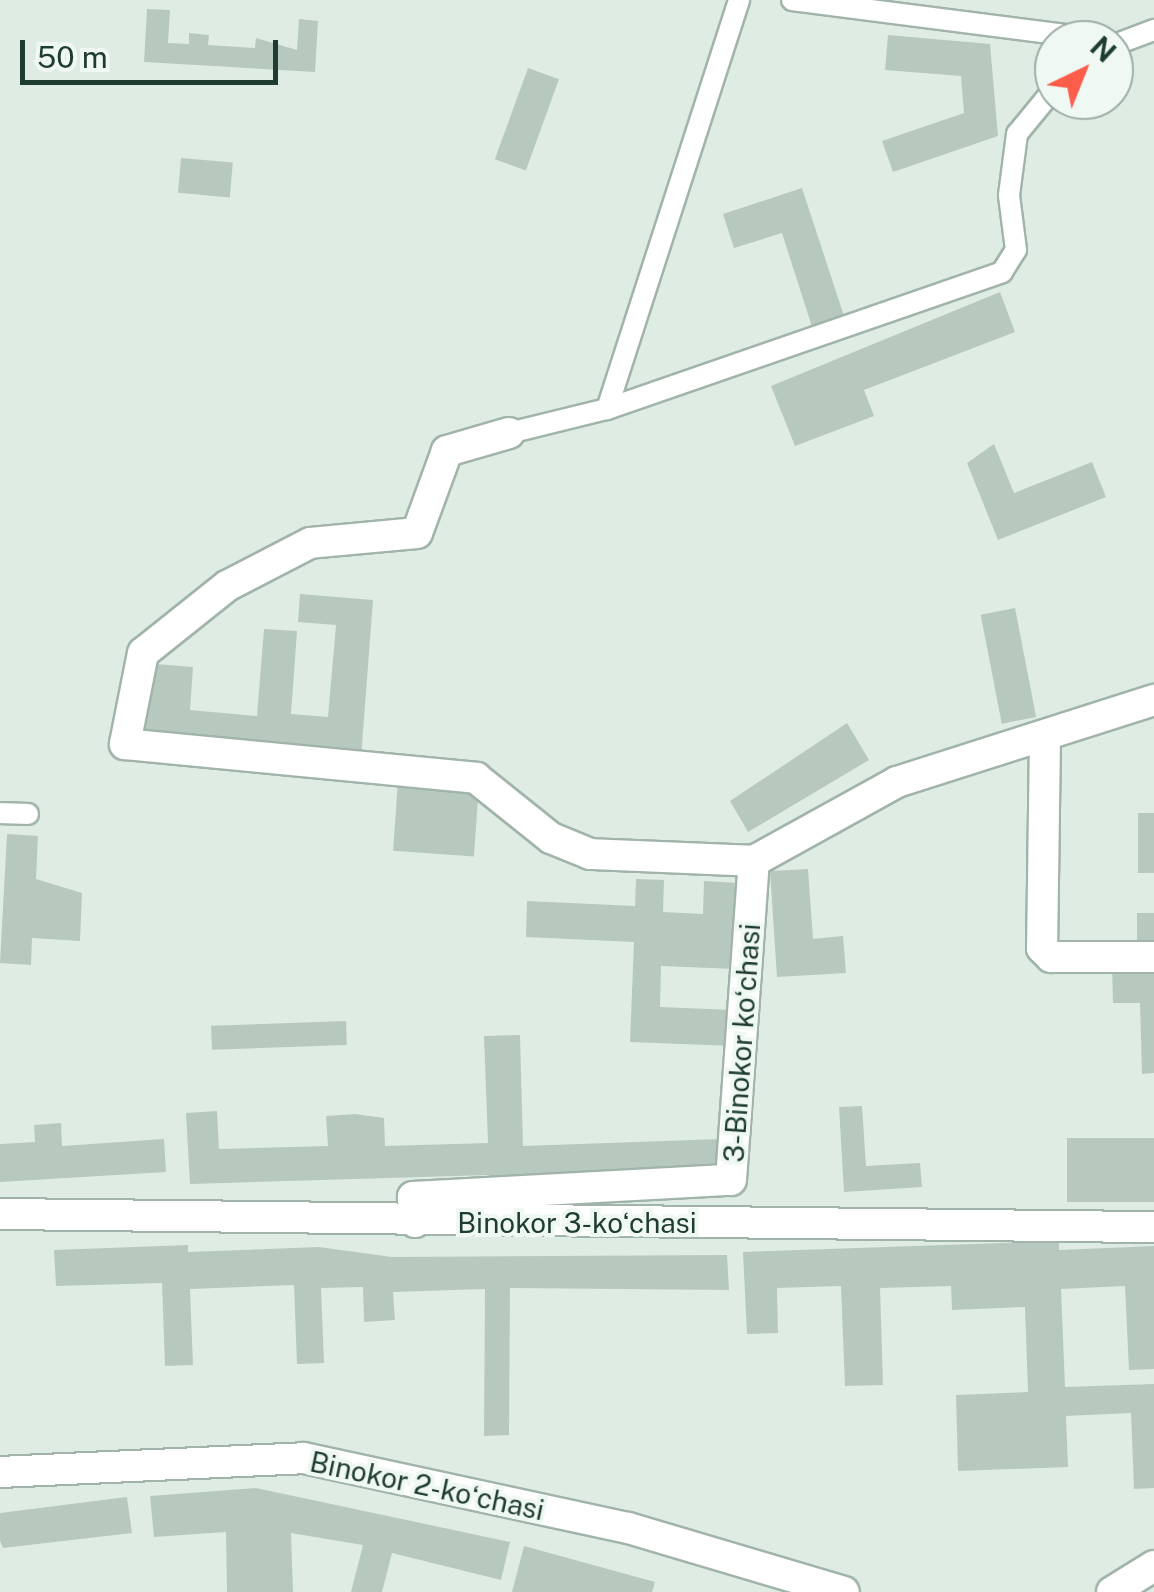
<!DOCTYPE html>
<meta charset="utf-8">
<style>
body{margin:0}
#map{position:relative;width:1154px;height:1592px;overflow:hidden;background:#dfece4;font-family:"Public Sans",sans-serif}
div>[style]{position:absolute}
.building>*{inset:0;background:#b7c9bf;transform-origin:0 0}
.roads{filter:drop-shadow(2px 0 #a1b4aa) drop-shadow(-2px 0 #a1b4aa) drop-shadow(0 2px #a1b4aa) drop-shadow(0 -2px #a1b4aa)}
.lane>*{height:20px;margin:-10px;padding:0 10px;transform-origin:10px;border-radius:10px;background:#fff}
.street>*{height:30px;margin:-15px;padding:0 15px;transform-origin:15px;border-radius:15px;background:#fff}
span{translate:-50% -50%;white-space:nowrap;text-align:center;line-height:1.15;-webkit-text-stroke:8px #eff8f2;paint-order:stroke}
.street-label{font-size:28px;color:#1e3d30}
.north{position:absolute;left:1034px;top:20px;width:100px;height:100px;box-sizing:border-box;background:#eff8f2;border:2px solid #9bada4;border-radius:50%;rotate:43deg;font-size:28px;font-weight:700;line-height:40px;text-align:center;color:#1e3d30}
.north::after{content:'';display:block;margin:auto;width:35px;height:45px;background:#fd5d4b;clip-path:polygon(50% 0,100% 100%,50% 72%,0 100%)}
.scale{position:absolute;left:20px;top:40px;width:258px;height:45px;box-sizing:border-box;border:5px solid #1e3d30;border-top:0;padding-left:12px;font-size:30px;line-height:35px;white-space:nowrap;color:#1e3d30;-webkit-text-stroke:8px #eff8f2;paint-order:stroke}
</style>
<div id="map">
<div class="building">
<i style="clip-path:polygon(147px 9px,170px 10px,168px 43px,189px 44px,189px 33px,209px 35px,208px 45px,255px 48px,256px 38px,297px 50px,299px 19px,318px 21px,315px 72px,144px 62px)"></i>
<i style="clip-path:polygon(888px 35px,990px 44px,998px 136px,893px 172px,882px 141px,964px 113px,961px 76px,885px 70px)"></i>
<i style="left:528px;top:68px;width:33px;height:97px;rotate:20deg"></i>
<i style="left:181px;top:158px;width:52px;height:35px;rotate:5deg"></i>
<i style="clip-path:polygon(802px 188px,845px 319px,813px 330px,782px 233px,734px 248px,723px 214px)"></i>
<i style="clip-path:polygon(1000px 292px,1015px 332px,864px 390px,874px 416px,795px 446px,771px 386px)"></i>
<i style="clip-path:polygon(994px 444px,1014px 493px,1092px 462px,1106px 497px,998px 540px,967px 463px)"></i>
<i style="clip-path:polygon(300px 594px,373px 600px,361px 758px,137px 740px,143px 663px,193px 667px,190px 710px,257px 716px,264px 629px,297px 631px,291px 714px,328px 717px,336px 625px,298px 622px)"></i>
<i style="left:1015px;top:608px;width:111px;height:35px;rotate:79deg"></i>
<i style="clip-path:polygon(847px 723px,869px 760px,748px 832px,730px 801px)"></i>
<i style="left:398px;top:781px;width:81px;height:70px;rotate:4deg"></i>
<i style="left:1154px;top:813px;width:60px;height:16px;rotate:90deg"></i>
<i style="clip-path:polygon(7px 834px,38px 836px,36px 879px,82px 893px,80px 941px,32px 938px,31px 965px,0 963px)"></i>
<i style="clip-path:polygon(808px 869px,813px 939px,843px 936px,846px 973px,777px 977px,770px 871px)"></i>
<i style="clip-path:polygon(636px 879px,664px 880px,663px 912px,703px 914px,704px 881px,739px 883px,735px 969px,661px 966px,660px 1007px,734px 1010px,733px 1046px,630px 1042px,634px 942px,526px 937px,527px 901px,635px 906px)"></i>
<i style="left:1154px;top:913px;width:37px;height:17px;rotate:90deg"></i>
<i style="clip-path:polygon(1154px 966px,1154px 1073px,1142px 1074px,1140px 1003px,1113px 1003px,1112px 967px)"></i>
<i style="left:346px;top:1021px;width:24px;height:135px;rotate:88deg"></i>
<i style="clip-path:polygon(520px 1035px,523px 1146px,721px 1139px,722px 1174px,490px 1186px,489px 1175px,190px 1184px,186px 1113px,217px 1111px,219px 1149px,328px 1146px,326px 1116px,355px 1114px,384px 1118px,385px 1146px,488px 1143px,484px 1036px)"></i>
<i style="clip-path:polygon(862px 1106px,866px 1166px,920px 1163px,922px 1187px,844px 1192px,839px 1107px)"></i>
<i style="clip-path:polygon(61px 1123px,62px 1146px,164px 1139px,166px 1172px,0 1182px,0 1144px,35px 1142px,34px 1125px)"></i>
<i style="left:1154px;top:1138px;width:64px;height:87px;rotate:90deg"></i>
<i style="clip-path:polygon(1059px 1241px,1059px 1250px,1154px 1246px,1154px 1369px,1129px 1370px,1125px 1286px,1061px 1289px,1065px 1387px,1154px 1384px,1154px 1488px,1134px 1489px,1131px 1413px,1066px 1416px,1068px 1467px,958px 1471px,956px 1395px,1028px 1392px,1025px 1307px,952px 1310px,951px 1286px,880px 1288px,883px 1385px,845px 1386px,841px 1286px,777px 1288px,778px 1333px,747px 1334px,743px 1252px)"></i>
<i style="clip-path:polygon(188px 1245px,188px 1252px,319px 1247px,392px 1257px,727px 1255px,729px 1290px,510px 1288px,509px 1435px,484px 1436px,485px 1289px,393px 1292px,395px 1320px,364px 1322px,363px 1287px,321px 1288px,324px 1363px,297px 1364px,294px 1285px,190px 1289px,193px 1365px,165px 1366px,162px 1283px,56px 1286px,54px 1250px)"></i>
<i style="clip-path:polygon(256px 1488px,510px 1542px,501px 1580px,392px 1553px,382px 1592px,351px 1592px,363px 1545px,291px 1533px,293px 1592px,227px 1592px,226px 1532px,154px 1537px,150px 1496px)"></i>
<i style="clip-path:polygon(127px 1497px,132px 1533px,3px 1548px,0 1541px,0 1513px)"></i>
<i style="clip-path:polygon(524px 1546px,655px 1582px,652px 1592px,512px 1592px)"></i>
</div>
<div class="roads">
<div class="lane">
<i style="left:792px;top:0;width:315px;rotate:7.3deg"></i>
<i style="left:1114px;top:45px;width:43px;rotate:-20.6deg"></i>
<i style="left:607px;top:409px;width:430px;rotate:-72.1deg"></i>
<i style="left:509px;top:433px;width:101px;rotate:-13.8deg"></i>
<i style="left:607px;top:409px;width:418px;rotate:-19.1deg"></i>
<i style="left:1002px;top:272px;width:26px;rotate:-58deg"></i>
<i style="left:1016px;top:250px;width:55px;rotate:-97.3deg"></i>
<i style="left:1009px;top:195px;width:62px;rotate:-82.5deg"></i>
<i style="left:1017px;top:134px;width:58px;rotate:-50.6deg"></i>
<i style="left:0;top:813px;width:28px;rotate:2deg"></i>
</div>
<div class="street">
<i style="left:509px;top:433px;width:65px;rotate:163.8deg"></i>
<i style="left:447px;top:451px;width:87px;rotate:110.1deg"></i>
<i style="left:417px;top:533px;width:107px;rotate:174.7deg"></i>
<i style="left:310px;top:543px;width:93px;rotate:152.6deg"></i>
<i style="left:227px;top:586px;width:107px;rotate:141.4deg"></i>
<i style="left:143px;top:653px;width:93px;rotate:101.2deg"></i>
<i style="left:125px;top:744px;width:353px;rotate:5.5deg"></i>
<i style="left:476px;top:778px;width:96px;rotate:38.7deg"></i>
<i style="left:551px;top:838px;width:42px;rotate:22.3deg"></i>
<i style="left:590px;top:854px;width:164px;rotate:2.4deg"></i>
<i style="left:754px;top:861px;width:163px;rotate:-28.9deg"></i>
<i style="left:897px;top:782px;width:270px;rotate:-17.7deg"></i>
<i style="left:1045px;top:738px;width:210px;rotate:90.8deg"></i>
<i style="left:1042px;top:948px;width:13px;rotate:45deg"></i>
<i style="left:1051px;top:957px;width:103px"></i>
<i style="left:0;top:1214px;width:1154px;rotate:0.65deg"></i>
<i style="left:415px;top:1222px;width:25px;rotate:-95deg"></i>
<i style="left:413px;top:1197px;width:318px;rotate:-3.1deg"></i>
<i style="left:731px;top:1180px;width:320px;rotate:-85.9deg"></i>
<i style="left:0;top:1472px;width:304px;rotate:-2.6deg"></i>
<i style="left:304px;top:1458px;width:331px;rotate:12.2deg"></i>
<i style="left:628px;top:1528px;width:225px;rotate:16.5deg"></i>
<i style="left:1112px;top:1592px;width:49px;rotate:-31.8deg"></i>
</div>
</div>
<div class="street-label">
<span style="left:742px;top:1043px;rotate:-86deg">3-Binokor koʻchasi</span>
<span style="left:577px;top:1223px">Binokor 3-koʻchasi</span>
<span style="left:427px;top:1486px;rotate:12deg">Binokor 2-koʻchasi</span>
</div>
<div class="north">N</div>
<div class="scale">50 m</div>
</div>
